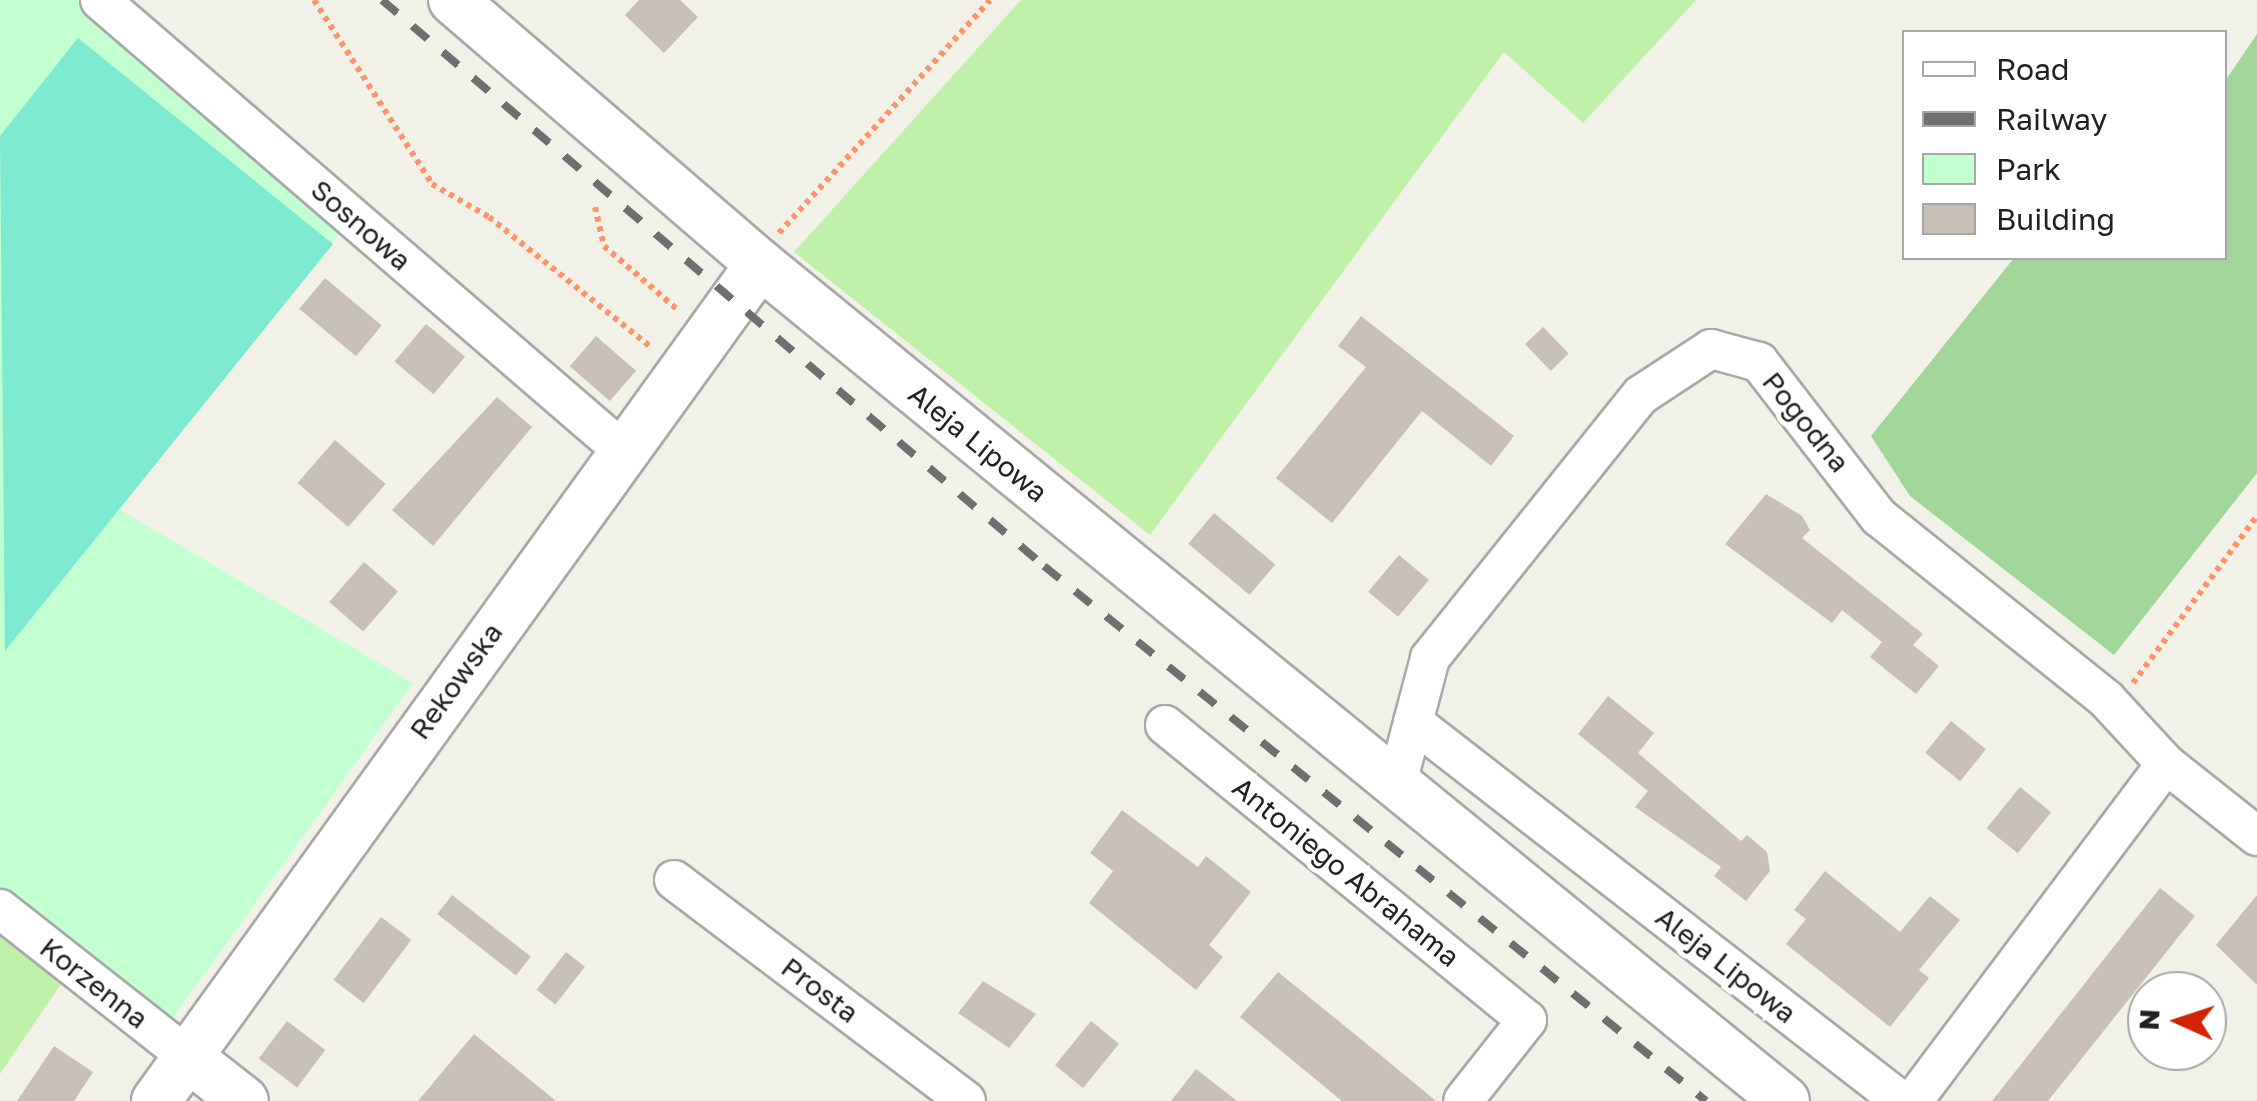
<!DOCTYPE html>
<style>
body{margin:0}
#map{position:relative;width:2257px;height:1101px;overflow:hidden;background:#f2f1e7;font-family:"Golos Text",sans-serif}
div>[style]{position:absolute}
.grass>*{inset:0;background:#c0f1a9}
.forest>*{inset:0;background:#a0d698}
.park>*{inset:0;background:#c2ffd1}
.pitch>*{inset:0;background:#7ee9d1}
.building>*{inset:0;background:#c8c0b6;transform-origin:0 0}
.path>*{height:6px;margin-top:-3px;transform-origin:0;background:repeating-linear-gradient(90deg,#ff946c 0 5px,transparent 0 10px)}
.roads{filter:drop-shadow(2px 0 #a8a8a8) drop-shadow(-2px 0 #a8a8a8) drop-shadow(0 2px #a8a8a8) drop-shadow(0 -2px #a8a8a8)}
.minor>*{height:38px;margin:-19px;padding:0 19px;transform-origin:19px;border-radius:19px;background:#fff}
.tertiary>*{height:48px;margin:-24px;padding:0 24px;transform-origin:24px;border-radius:24px;background:#fff}
.rail>*{height:8px;margin-top:-4px;transform-origin:0;background:repeating-linear-gradient(90deg,#6f6f6f 0 20px,transparent 0 40px)}
span{translate:-50% -50%;white-space:nowrap;text-align:center;line-height:1.15;-webkit-text-stroke:10px #fff;paint-order:stroke}
.street-label{font-size:28px;color:#212121}
.legend{position:absolute;left:1902px;top:30px;width:325px;height:230px;box-sizing:border-box;background:#fff;border:2px solid #a6a6a6;margin:0;padding:12px 18px;list-style:none;font-size:30px;color:#212121}
.legend li{display:flex;align-items:center;gap:20px;height:50px}
.legend b{width:50px;border:2px solid #a6a6a6}
.north{position:absolute;left:2127px;top:971px;width:100px;height:100px;box-sizing:border-box;background:#fff;border:2px solid #a6a6a6;border-radius:50%;rotate:273deg;font-size:28px;font-weight:700;line-height:40px;text-align:center;color:#212121}
.north::after{content:'';display:block;margin:auto;width:35px;height:45px;background:#d32300;clip-path:polygon(50% 0,100% 100%,50% 72%,0 100%)}
</style>
<div id="map">
<div class="grass">
<i style="clip-path:polygon(1021px 0,1696px 0,1583px 123px,1504px 52px,1150px 535px,794px 252px)"></i>
<i style="clip-path:polygon(0 931px,63px 981px,0 1074px)"></i>
</div>
<div class="forest">
<i style="clip-path:polygon(2257px 34px,2257px 473px,2114px 655px,1910px 496px,1871px 436px,2014px 258px,2224px 258px,2225px 81px)"></i>
</div>
<div class="park">
<i style="clip-path:polygon(0 0,89px 0,344px 228px,119px 509px,413px 683px,168px 1025px,0 889px)"></i>
</div>
<div class="pitch">
<i style="clip-path:polygon(78px 38px,333px 244px,5px 651px,0 136px)"></i>
</div>
<div class="building">
<i style="clip-path:polygon(639px 0,680px 0,698px 17px,664px 53px,625px 15px)"></i>
<i style="left:325px;top:278px;width:74px;height:40px;rotate:40deg"></i>
<i style="clip-path:polygon(1361px 316px,1514px 436px,1491px 466px,1422px 411px,1332px 523px,1276px 478px,1366px 367px,1338px 346px)"></i>
<i style="left:426px;top:324px;width:51px;height:49px;rotate:40deg"></i>
<i style="left:1543px;top:327px;width:37px;height:25px;rotate:46deg"></i>
<i style="left:596px;top:336px;width:53px;height:40px;rotate:41deg"></i>
<i style="clip-path:polygon(497px 397px,532px 427px,433px 546px,392px 510px)"></i>
<i style="left:335px;top:440px;width:67px;height:57px;rotate:41deg"></i>
<i style="clip-path:polygon(1766px 494px,1802px 516px,1810px 530px,1802px 538px,1923px 634px,1913px 645px,1939px 666px,1916px 694px,1870px 657px,1882px 642px,1842px 610px,1832px 623px,1725px 544px)"></i>
<i style="left:1214px;top:513px;width:80px;height:40px;rotate:40deg"></i>
<i style="left:1399px;top:555px;width:39px;height:48px;rotate:40deg"></i>
<i style="left:364px;top:562px;width:45px;height:53px;rotate:41deg"></i>
<i style="clip-path:polygon(1608px 696px,1654px 733px,1638px 753px,1741px 841px,1747px 835px,1767px 852px,1770px 871px,1746px 901px,1714px 876px,1721px 867px,1635px 807px,1648px 791px,1578px 734px)"></i>
<i style="left:1951px;top:721px;width:45px;height:41px;rotate:39deg"></i>
<i style="left:2020px;top:787px;width:40px;height:53px;rotate:39deg"></i>
<i style="clip-path:polygon(1122px 810px,1198px 867px,1206px 856px,1251px 892px,1209px 945px,1223px 957px,1196px 990px,1089px 903px,1113px 871px,1090px 853px)"></i>
<i style="clip-path:polygon(1825px 871px,1900px 932px,1930px 896px,1960px 920px,1919px 970px,1929px 978px,1890px 1027px,1786px 944px,1806px 919px,1794px 910px)"></i>
<i style="clip-path:polygon(2160px 888px,2195px 916px,2048px 1101px,1992px 1101px)"></i>
<i style="left:452px;top:895px;width:100px;height:24px;rotate:38deg"></i>
<i style="clip-path:polygon(2257px 895px,2257px 985px,2216px 945px)"></i>
<i style="left:381px;top:917px;width:38px;height:79px;rotate:37deg"></i>
<i style="left:566px;top:952px;width:24px;height:48px;rotate:38deg"></i>
<i style="clip-path:polygon(1278px 972px,1378px 1053px,1436px 1101px,1342px 1101px,1240px 1017px)"></i>
<i style="clip-path:polygon(983px 981px,1036px 1014px,1009px 1048px,958px 1013px)"></i>
<i style="left:287px;top:1021px;width:48px;height:47px;rotate:37deg"></i>
<i style="left:1091px;top:1021px;width:36px;height:57px;rotate:39deg"></i>
<i style="clip-path:polygon(474px 1034px,556px 1101px,418px 1101px)"></i>
<i style="clip-path:polygon(54px 1046px,93px 1072px,74px 1101px,17px 1101px)"></i>
<i style="clip-path:polygon(1196px 1069px,1237px 1101px,1171px 1101px)"></i>
</div>
<div class="path">
<i style="left:314px;top:0;width:219px;rotate:57.3deg"></i>
<i style="left:432px;top:184px;width:66px;rotate:30.1deg"></i>
<i style="left:489px;top:217px;width:209px;rotate:38.8deg"></i>
<i style="left:595px;top:207px;width:40px;rotate:77deg"></i>
<i style="left:604px;top:246px;width:99px;rotate:40.9deg"></i>
<i style="left:779px;top:233px;width:314px;rotate:-47.8deg"></i>
<i style="left:2133px;top:683px;width:208px;rotate:-53.4deg"></i>
</div>
<div class="roads">
<div class="minor">
<i style="left:100px;top:0;width:689px;rotate:40.76deg"></i>
<i style="left:1413px;top:722px;width:618px;rotate:37.83deg"></i>
<i style="left:1165px;top:725px;width:467px;rotate:39.2deg"></i>
<i style="left:1527px;top:1020px;width:103px;rotate:128.3deg"></i>
<i style="left:2166px;top:764px;width:116px;rotate:38.4deg"></i>
<i style="left:1396px;top:787px;width:133px;rotate:-75.2deg"></i>
<i style="left:1430px;top:658px;width:337px;rotate:-51.3deg"></i>
<i style="left:1641px;top:395px;width:84px;rotate:-33.3deg"></i>
<i style="left:1711px;top:349px;width:50px;rotate:15.2deg"></i>
<i style="left:1759px;top:362px;width:196px;rotate:52.3deg"></i>
<i style="left:1879px;top:517px;width:291px;rotate:38.7deg"></i>
<i style="left:2106px;top:699px;width:88px;rotate:47.3deg"></i>
<i style="left:2166px;top:764px;width:421px;rotate:126.9deg"></i>
<i style="left:674px;top:880px;width:366px;rotate:37.1deg"></i>
<i style="left:0;top:909px;width:239px;rotate:38.2deg"></i>
</div>
<div class="tertiary">
<i style="left:453px;top:0;width:405px;rotate:40.7deg"></i>
<i style="left:760px;top:264px;width:1323px;rotate:39.23deg"></i>
<i style="left:188px;top:1057px;width:71px;rotate:38.2deg"></i>
<i style="left:156px;top:1101px;width:1032px;rotate:-54.18deg"></i>
</div>
</div>
<div class="rail">
<i style="left:382px;top:0;width:871px;rotate:40.53deg"></i>
<i style="left:1044px;top:566px;width:851px;rotate:38.94deg"></i>
</div>
<div class="street-label">
<span style="left:361px;top:225px;rotate:41deg">Sosnowa</span>
<span style="left:1806px;top:422px;rotate:51deg">Pogodna</span>
<span style="left:978px;top:443px;rotate:39deg">Aleja Lipowa</span>
<span style="left:456px;top:681px;rotate:-54deg">Rekowska</span>
<span style="left:1346px;top:872px;rotate:39deg">Antoniego Abrahama</span>
<span style="left:1726px;top:965px;rotate:38deg">Aleja Lipowa</span>
<span style="left:94px;top:983px;rotate:38deg">Korzenna</span>
<span style="left:820px;top:990px;rotate:37deg">Prosta</span>
</div>
<ul class="legend">
<li><b style="height:12px;background:#fff"></b>Road</li>
<li><b style="height:12px;background:#6f6f6f"></b>Railway</li>
<li><b style="height:28px;background:#c2ffd1"></b>Park</li>
<li><b style="height:28px;background:#c8c0b6"></b>Building</li>
</ul>
<div class="north">N</div>
</div>
